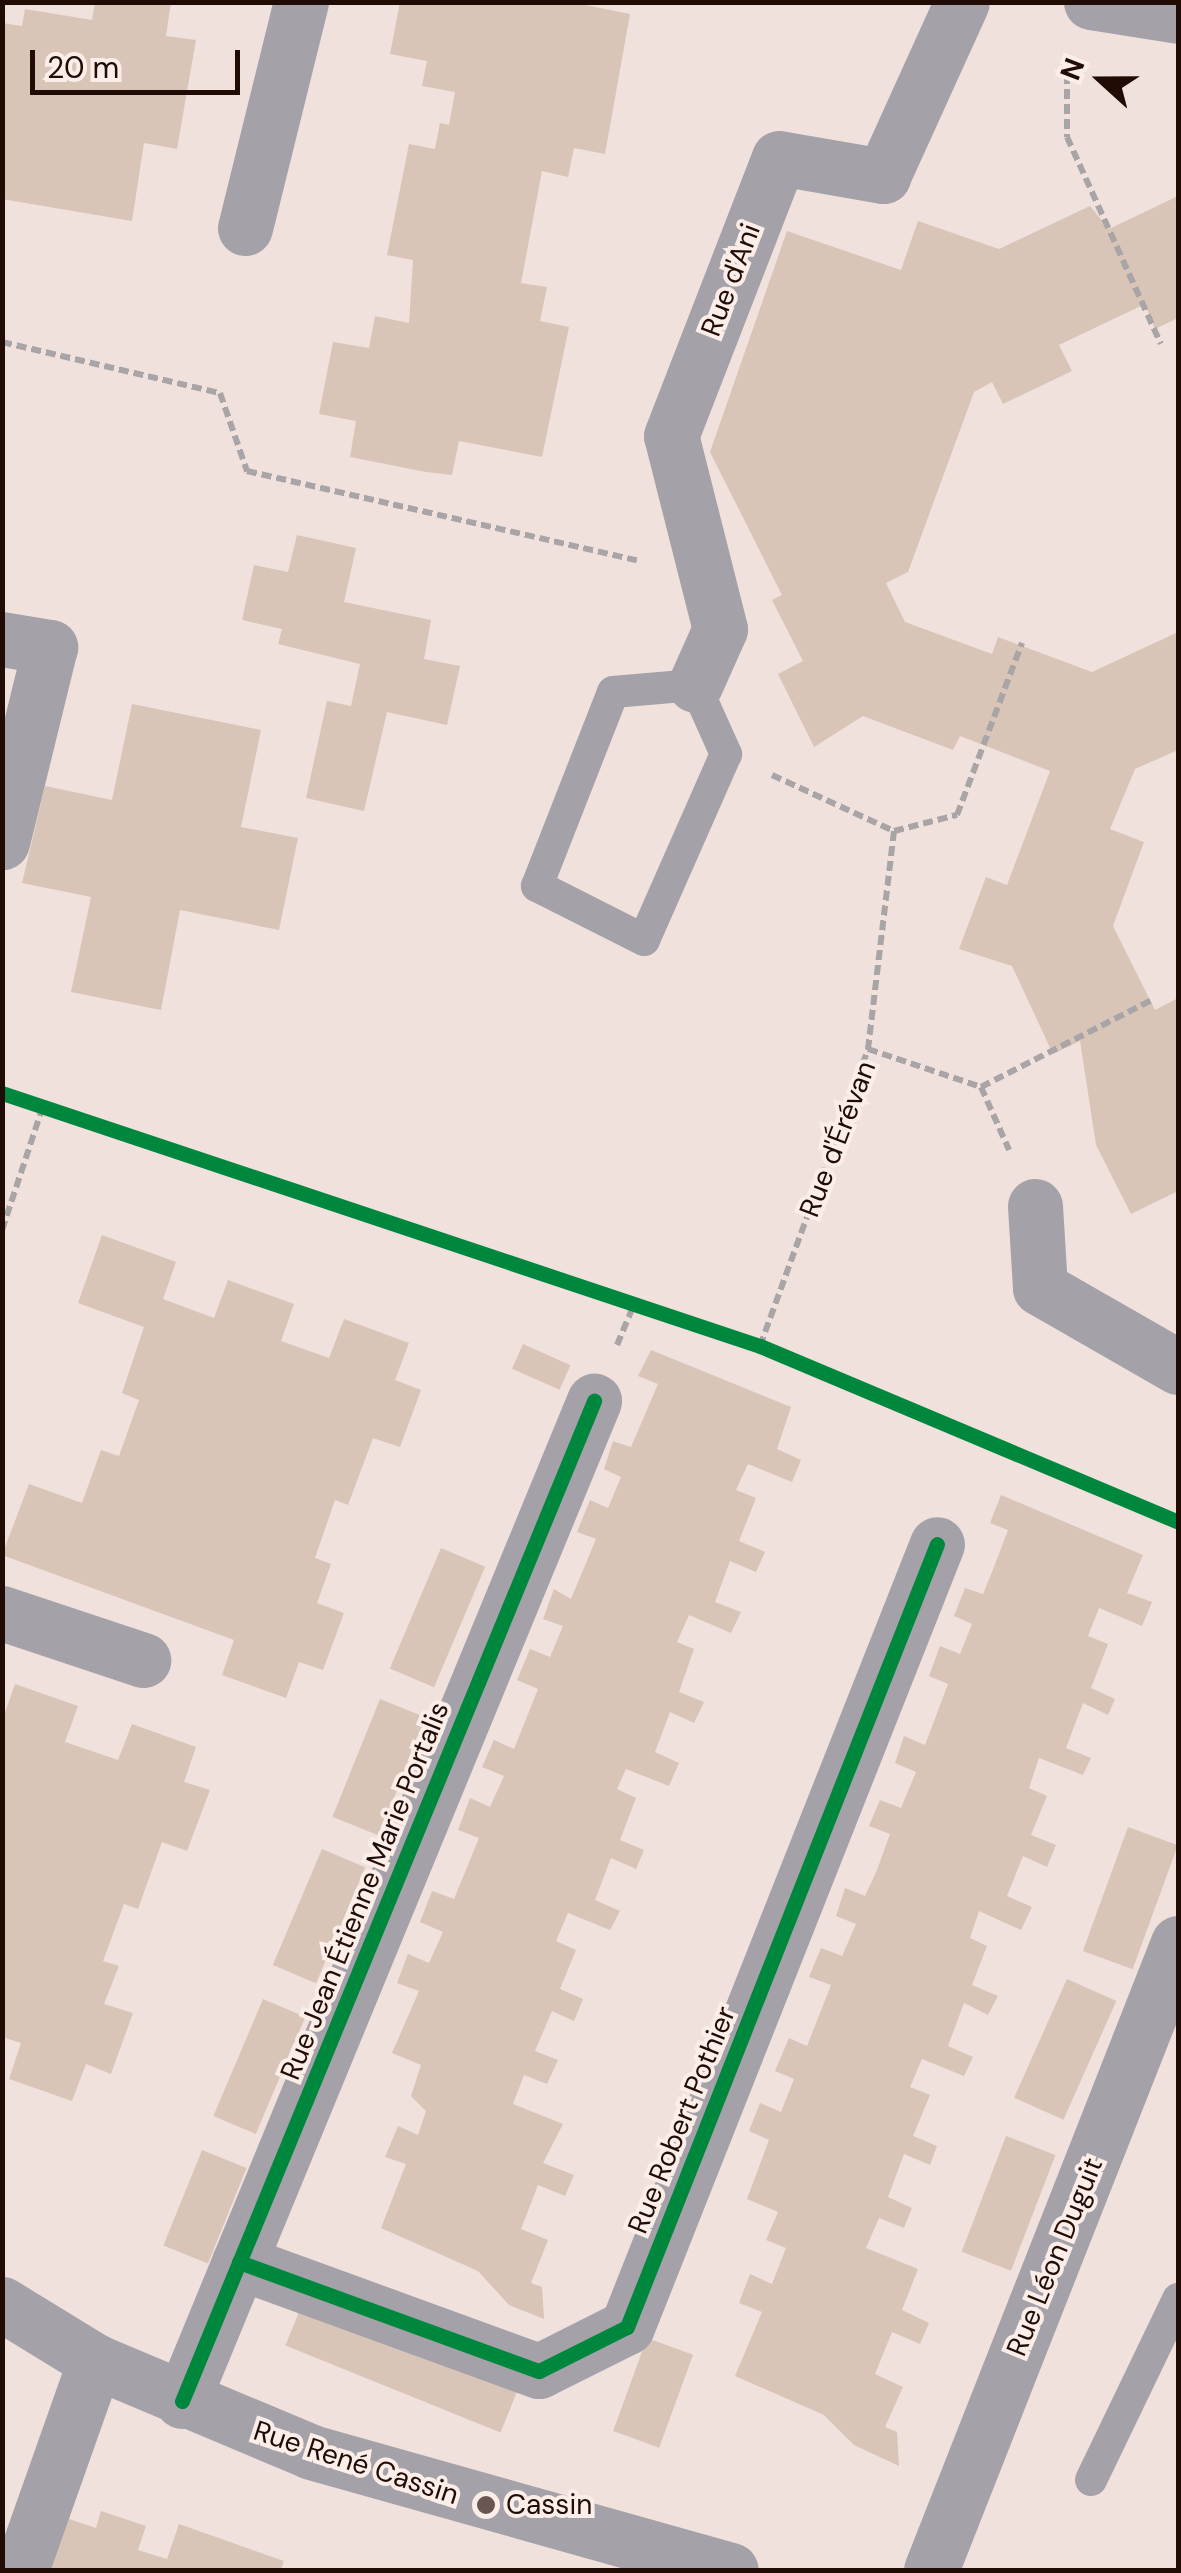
<!DOCTYPE html>
<meta charset="utf-8">
<style>
body{margin:0}
#map{position:relative;width:1181px;height:2573px;overflow:hidden;background:#f0e1dd;font-family:"DM Sans",sans-serif}
div>[style]{position:absolute}
.building>*{inset:0;background:#d9c4b8;transform-origin:0 0}
.path>*{height:6px;margin-top:-3px;transform-origin:0;background:repeating-linear-gradient(90deg,#a9a4a5 0 10px,transparent 0 15px)}
.service>*{height:32px;margin:-16px;padding:0 16px;transform-origin:16px;border-radius:16px;background:#a4a2a8}
.minor>*{height:55px;margin:-27.5px;padding:0 27.5px;transform-origin:27.5px;border-radius:27.5px;background:#a4a2a8}
.tertiary>*{height:55px;margin:-27.5px;padding:0 27.5px;transform-origin:27.5px;border-radius:27.5px;background:#a4a2a8}
.cycleway>*{height:15px;margin:-7.5px;padding:0 7.5px;transform-origin:7.5px;border-radius:7.5px;background:#00873e}
.dots>*{width:28px;height:28px;translate:-50% -50%;box-sizing:border-box;border:5px solid #fbeee9;border-radius:50%}
span{translate:-50% -50%;white-space:nowrap;text-align:center;line-height:1.15;-webkit-text-stroke:8px #fbeee9;paint-order:stroke}
.street-label{font-size:28px;color:#210b05}
.poi-label{font-size:28px;color:#210b05}
.left{translate:0 -50%;text-align:left}
.frame{position:absolute;inset:0;border:5px solid #210b05;pointer-events:none}
.north{position:absolute;left:1051px;top:30px;width:100px;height:100px;-webkit-text-stroke:8px #fbeee9;paint-order:stroke;rotate:291deg;font-size:28px;font-weight:700;line-height:40px;text-align:center;color:#210b05}
.north::after{content:'';display:block;margin:auto;width:35px;height:45px;background:#210b05;clip-path:polygon(50% 0,100% 100%,50% 72%,0 100%)}
.scale{position:absolute;left:30px;top:50px;width:210px;height:45px;box-sizing:border-box;border:5px solid #210b05;border-top:0;padding-left:12px;font-size:30px;line-height:35px;white-space:nowrap;color:#210b05;-webkit-text-stroke:8px #fbeee9;paint-order:stroke}
</style>
<div id="map">
<div class="building">
<i style="clip-path:polygon(95px 2px,171px 2px,166px 36px,196px 40px,177px 149px,144px 143px,132px 221px,2px 199px,2px 23px,22px 26px,25px 9px,92px 20px)"></i>
<i style="clip-path:polygon(400px 2px,570px 2px,630px 14px,605px 154px,574px 148px,568px 177px,542px 171px,521px 283px,547px 287px,540px 321px,569px 327px,542px 457px,459px 441px,452px 475px,426px 472px,350px 457px,356px 421px,319px 414px,333px 342px,369px 348px,375px 316px,409px 323px,413px 260px,387px 255px,409px 144px,435px 149px,440px 123px,449px 125px,455px 92px,422px 86px,427px 61px,390px 54px)"></i>
<i style="clip-path:polygon(1178px 196px,1178px 318px,1155px 329px,1145px 304px,1059px 345px,1072px 371px,1003px 404px,992px 382px,974px 392px,908px 572px,886px 583px,905px 622px,992px 654px,998px 637px,1092px 672px,1178px 632px,1178px 750px,1135px 769px,1110px 829px,1144px 842px,1113px 926px,1155px 1010px,1178px 998px,1178px 1191px,1131px 1214px,1096px 1145px,1080px 1041px,1053px 1054px,1012px 966px,959px 949px,986px 877px,1007px 885px,1050px 771px,960px 736px,953px 750px,863px 716px,814px 747px,778px 674px,803px 661px,772px 600px,782px 595px,710px 452px,787px 231px,901px 270px,918px 221px,999px 249px,1090px 206px,1109px 229px)"></i>
<i style="clip-path:polygon(297px 535px,356px 548px,344px 602px,431px 620px,424px 659px,460px 666px,447px 725px,387px 712px,364px 811px,306px 798px,327px 701px,351px 706px,360px 664px,278px 644px,282px 629px,242px 620px,254px 565px,288px 572px)"></i>
<i style="clip-path:polygon(132px 704px,261px 730px,241px 827px,298px 838px,279px 930px,180px 910px,161px 1010px,71px 992px,91px 897px,22px 883px,45px 786px,112px 800px)"></i>
<i style="clip-path:polygon(102px 1235px,176px 1262px,163px 1299px,214px 1318px,228px 1280px,294px 1304px,281px 1341px,329px 1358px,344px 1319px,409px 1343px,395px 1380px,421px 1390px,400px 1447px,373px 1438px,348px 1505px,335px 1500px,315px 1558px,331px 1564px,317px 1603px,344px 1613px,323px 1670px,299px 1662px,286px 1698px,222px 1675px,234px 1640px,2px 1555px,29px 1484px,82px 1503px,101px 1450px,119px 1456px,139px 1400px,122px 1393px,144px 1327px,78px 1303px)"></i>
<i style="left:523px;top:1344px;width:52px;height:27px;rotate:24deg"></i>
<i style="clip-path:polygon(651px 1350px,791px 1407px,777px 1449px,801px 1460px,792px 1482px,748px 1464px,736px 1490px,756px 1498px,739px 1541px,765px 1552px,756px 1572px,730px 1561px,715px 1602px,741px 1612px,731px 1633px,689px 1615px,677px 1642px,694px 1649px,679px 1692px,704px 1702px,694px 1723px,670px 1712px,655px 1752px,679px 1763px,669px 1786px,626px 1769px,617px 1789px,636px 1798px,620px 1840px,644px 1850px,636px 1869px,611px 1858px,595px 1900px,620px 1911px,610px 1930px,568px 1913px,556px 1941px,576px 1950px,560px 1989px,583px 1999px,574px 2021px,552px 2011px,535px 2051px,558px 2060px,547px 2084px,524px 2075px,513px 2104px,563px 2124px,543px 2163px,574px 2175px,565px 2196px,538px 2185px,521px 2229px,548px 2240px,531px 2283px,542px 2287px,544px 2319px,509px 2305px,478px 2271px,381px 2228px,406px 2164px,385px 2157px,398px 2126px,418px 2135px,426px 2111px,411px 2096px,421px 2065px,392px 2053px,419px 1991px,397px 1983px,408px 1954px,429px 1963px,443px 1932px,420px 1922px,432px 1891px,454px 1899px,479px 1838px,458px 1830px,470px 1798px,490px 1807px,504px 1776px,482px 1767px,494px 1740px,514px 1749px,538px 1689px,517px 1680px,530px 1649px,550px 1657px,563px 1626px,543px 1619px,554px 1589px,571px 1599px,596px 1539px,577px 1532px,590px 1500px,608px 1508px,621px 1477px,604px 1469px,613px 1441px,631px 1447px,658px 1384px,638px 1376px)"></i>
<i style="clip-path:polygon(1001px 1495px,1143px 1555px,1127px 1593px,1152px 1602px,1142px 1626px,1099px 1608px,1088px 1636px,1108px 1644px,1091px 1688px,1115px 1699px,1108px 1715px,1083px 1703px,1066px 1748px,1091px 1758px,1083px 1775px,1039px 1758px,1029px 1788px,1047px 1796px,1031px 1835px,1056px 1845px,1047px 1867px,1023px 1856px,1007px 1896px,1032px 1907px,1021px 1930px,979px 1911px,970px 1938px,987px 1946px,972px 1985px,998px 1996px,988px 2015px,964px 2003px,948px 2046px,973px 2057px,964px 2076px,922px 2059px,910px 2087px,930px 2095px,913px 2136px,937px 2146px,930px 2165px,904px 2154px,888px 2197px,912px 2208px,904px 2228px,879px 2218px,866px 2248px,918px 2269px,902px 2310px,929px 2323px,920px 2344px,892px 2332px,875px 2374px,903px 2387px,885px 2427px,897px 2432px,899px 2466px,854px 2445px,824px 2415px,735px 2376px,762px 2312px,739px 2303px,750px 2274px,772px 2284px,786px 2248px,766px 2240px,778px 2212px,747px 2199px,769px 2140px,749px 2131px,760px 2103px,781px 2112px,794px 2079px,775px 2071px,789px 2038px,807px 2046px,831px 1985px,809px 1977px,821px 1948px,842px 1956px,856px 1924px,836px 1916px,845px 1888px,865px 1896px,877px 1870px,890px 1834px,869px 1826px,880px 1800px,901px 1808px,916px 1772px,895px 1763px,904px 1736px,925px 1745px,948px 1684px,929px 1676px,940px 1646px,960px 1654px,972px 1624px,954px 1616px,965px 1588px,983px 1594px,994px 1567px,1008px 1530px,990px 1523px)"></i>
<i style="left:441px;top:1548px;width:48px;height:131px;rotate:23deg"></i>
<i style="clip-path:polygon(15px 1684px,78px 1706px,65px 1742px,118px 1760px,132px 1724px,196px 1747px,184px 1782px,210px 1790px,187px 1851px,162px 1842px,138px 1909px,124px 1904px,103px 1961px,119px 1966px,104px 2004px,133px 2013px,111px 2074px,86px 2064px,72px 2101px,9px 2079px,21px 2043px,2px 2037px,2px 1721px)"></i>
<i style="left:380px;top:1699px;width:50px;height:127px;rotate:22deg"></i>
<i style="left:1128px;top:1827px;width:53px;height:132px;rotate:20deg"></i>
<i style="left:322px;top:1849px;width:47px;height:126px;rotate:23deg"></i>
<i style="left:1067px;top:1979px;width:54px;height:130px;rotate:24deg"></i>
<i style="left:263px;top:1999px;width:46px;height:127px;rotate:23deg"></i>
<i style="left:1006px;top:2136px;width:53px;height:124px;rotate:21deg"></i>
<i style="left:202px;top:2150px;width:48px;height:103px;rotate:22deg"></i>
<i style="left:303px;top:2302px;width:232px;height:47px;rotate:22deg"></i>
<i style="left:647px;top:2338px;width:49px;height:99px;rotate:20deg"></i>
<i style="clip-path:polygon(101px 2511px,146px 2526px,138px 2550px,167px 2559px,179px 2524px,284px 2561px,281px 2570px,42px 2570px,60px 2516px,96px 2528px)"></i>
</div>
<div class="path">
<i style="left:1067px;top:59px;width:78px;rotate:90deg"></i>
<i style="left:1067px;top:137px;width:227px;rotate:65.6deg"></i>
<i style="left:2px;top:342px;width:224px;rotate:13.2deg"></i>
<i style="left:220px;top:393px;width:83px;rotate:70.9deg"></i>
<i style="left:247px;top:471px;width:400px;rotate:12.9deg"></i>
<i style="left:772px;top:775px;width:134px;rotate:24.7deg"></i>
<i style="left:894px;top:831px;width:220px;rotate:96.8deg"></i>
<i style="left:894px;top:831px;width:65px;rotate:-14.3deg"></i>
<i style="left:957px;top:815px;width:184px;rotate:-69.3deg"></i>
<i style="left:981px;top:1087px;width:192px;rotate:-27deg"></i>
<i style="left:2px;top:1230px;width:131px;rotate:-71.7deg"></i>
<i style="left:617px;top:1345px;width:47px;rotate:-67.3deg"></i>
<i style="left:760px;top:1346px;width:316px;rotate:-70deg"></i>
<i style="left:868px;top:1049px;width:119px;rotate:18.6deg"></i>
<i style="left:981px;top:1087px;width:69px;rotate:66deg"></i>
</div>
<div class="service">
<i style="left:695px;top:685px;width:76px;rotate:65.8deg"></i>
<i style="left:726px;top:754px;width:203px;rotate:113.8deg"></i>
<i style="left:644px;top:940px;width:120px;rotate:-153.2deg"></i>
<i style="left:537px;top:886px;width:208px;rotate:-68.6deg"></i>
<i style="left:613px;top:692px;width:82px;rotate:-4.9deg"></i>
<i style="left:1091px;top:2480px;width:201px;rotate:-64.3deg"></i>
</div>
<div class="minor">
<i style="left:1091px;top:2px;width:88px;rotate:9.1deg"></i>
<i style="left:245px;top:228px;width:233px;rotate:-76.1deg"></i>
<i style="left:2px;top:639px;width:49px;rotate:9.5deg"></i>
<i style="left:50px;top:647px;width:201px;rotate:103.8deg"></i>
<i style="left:695px;top:685px;width:61px;rotate:-65.9deg"></i>
<i style="left:720px;top:629px;width:199px;rotate:-104.2deg"></i>
<i style="left:671px;top:436px;width:298px;rotate:-68.8deg"></i>
<i style="left:779px;top:158px;width:106px;rotate:9.8deg"></i>
<i style="left:883px;top:176px;width:191px;rotate:-65.6deg"></i>
<i style="left:1035px;top:1206px;width:82px;rotate:86.5deg"></i>
<i style="left:1040px;top:1288px;width:159px;rotate:29.8deg"></i>
<i style="left:2px;top:1613px;width:149px;rotate:18.4deg"></i>
<i style="left:239px;top:2262px;width:319px;rotate:20deg"></i>
<i style="left:539px;top:2371px;width:98px;rotate:-26.6deg"></i>
<i style="left:627px;top:2327px;width:842px;rotate:-68.4deg"></i>
<i style="left:182px;top:2401px;width:1082px;rotate:-67.61deg"></i>
<i style="left:21px;top:2570px;width:222px;rotate:-70.5deg"></i>
<i style="left:931px;top:2570px;width:674px;rotate:-68.5deg"></i>
</div>
<div class="tertiary">
<i style="left:2px;top:2304px;width:109px;rotate:31.5deg"></i>
<i style="left:95px;top:2361px;width:234px;rotate:22.8deg"></i>
<i style="left:311px;top:2452px;width:436px;rotate:15.7deg"></i>
</div>
<div class="cycleway">
<i style="left:2px;top:1093px;width:799px;rotate:18.46deg"></i>
<i style="left:760px;top:1346px;width:454px;rotate:22.8deg"></i>
<i style="left:239px;top:2262px;width:319px;rotate:20deg"></i>
<i style="left:539px;top:2371px;width:98px;rotate:-26.6deg"></i>
<i style="left:627px;top:2327px;width:842px;rotate:-68.4deg"></i>
<i style="left:182px;top:2401px;width:1082px;rotate:-67.61deg"></i>
</div>
<div class="dots">
<i style="left:486px;top:2505px;background:#695651"></i>
</div>
<div class="street-label">
<span style="left:731px;top:280px;rotate:-69deg">Rue d'Ani</span>
<span style="left:838px;top:1139px;rotate:-69deg">Rue d'Érévan</span>
<span style="left:365px;top:1891px;rotate:-68deg">Rue Jean Étienne Marie Portalis</span>
<span style="left:682px;top:2120px;rotate:-68deg">Rue Robert Pothier</span>
<span style="left:1055px;top:2257px;rotate:-68deg">Rue Léon Duguit</span>
<span style="left:356px;top:2463px;rotate:18deg">Rue René Cassin</span>
</div>
<div class="poi-label">
<span class="left" style="left:506px;top:2505px">Cassin</span>
</div>
<div class="frame"></div>
<div class="north">N</div>
<div class="scale">20 m</div>
</div>
